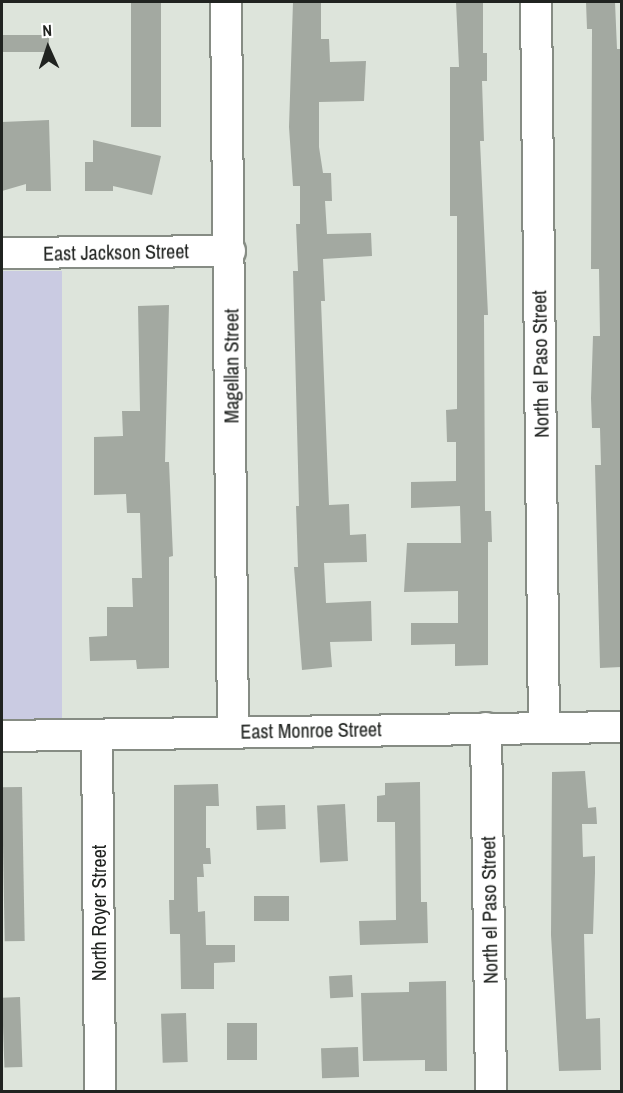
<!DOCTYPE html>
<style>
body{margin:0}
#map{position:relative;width:623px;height:1093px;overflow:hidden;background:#dde4db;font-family:"Archivo Narrow",sans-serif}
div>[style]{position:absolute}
.green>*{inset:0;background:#cacbe2;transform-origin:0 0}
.building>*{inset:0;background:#a3a9a1;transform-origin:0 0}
.roads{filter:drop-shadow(2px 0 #868c84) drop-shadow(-2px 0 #868c84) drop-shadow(0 2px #868c84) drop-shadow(0 -2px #868c84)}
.minor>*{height:30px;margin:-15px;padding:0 15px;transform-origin:15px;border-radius:15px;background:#fff}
span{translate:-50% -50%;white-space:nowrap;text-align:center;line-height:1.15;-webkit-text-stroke:4.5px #fff;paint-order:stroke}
.street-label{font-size:20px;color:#202320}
.frame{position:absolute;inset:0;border:3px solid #202320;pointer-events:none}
.north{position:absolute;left:18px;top:18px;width:60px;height:60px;-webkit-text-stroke:4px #fff;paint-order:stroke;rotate:357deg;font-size:16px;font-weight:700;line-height:24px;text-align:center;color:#202320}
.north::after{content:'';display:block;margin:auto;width:21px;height:27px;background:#202320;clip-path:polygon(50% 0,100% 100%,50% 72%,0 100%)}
</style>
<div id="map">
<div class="green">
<i style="left:2px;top:271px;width:60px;height:449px"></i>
</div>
<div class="building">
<i style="left:131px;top:2px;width:30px;height:125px"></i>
<i style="clip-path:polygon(293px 2px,321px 2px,321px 39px,329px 39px,330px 62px,366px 61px,364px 101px,319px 102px,319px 147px,323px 173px,331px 173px,332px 201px,325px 201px,327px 234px,371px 233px,372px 256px,323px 259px,325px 301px,321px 301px,329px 505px,349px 504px,350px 535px,366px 534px,367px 562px,324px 563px,326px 603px,371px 601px,372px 641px,330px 642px,332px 667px,302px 670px,294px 567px,298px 567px,296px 506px,299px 506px,293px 271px,298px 271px,296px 224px,300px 224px,300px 186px,293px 186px,289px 127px)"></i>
<i style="clip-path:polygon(456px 2px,483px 2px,483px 53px,487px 53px,487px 81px,482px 81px,484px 141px,480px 141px,488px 315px,484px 315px,485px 511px,491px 511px,492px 542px,488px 542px,488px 665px,455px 666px,455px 644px,411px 645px,411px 623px,458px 623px,458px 591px,404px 592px,407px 543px,461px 543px,460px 506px,411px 508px,411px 482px,456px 481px,456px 442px,447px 442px,446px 410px,457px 409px,457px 216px,450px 216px,450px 67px,459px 67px)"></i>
<i style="clip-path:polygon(586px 2px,615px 2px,617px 49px,621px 49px,621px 667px,600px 668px,595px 465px,601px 465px,600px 428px,592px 428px,591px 398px,593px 336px,600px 336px,599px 269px,591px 269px,592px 29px,587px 29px)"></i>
<i style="left:49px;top:35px;width:17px;height:47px;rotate:90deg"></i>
<i style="clip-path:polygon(49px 120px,51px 191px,26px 191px,26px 184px,2px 191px,2px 122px)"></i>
<i style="clip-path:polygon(93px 140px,161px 156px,152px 195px,113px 186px,113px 191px,85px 191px,85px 162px,93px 162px)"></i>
<i style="clip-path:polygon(169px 305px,165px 462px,169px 462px,173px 556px,169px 557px,169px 668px,137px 669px,136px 660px,90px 661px,89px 637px,107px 636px,107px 607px,133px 607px,132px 578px,142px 578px,140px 513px,127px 513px,126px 494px,94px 495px,94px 437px,123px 436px,122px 411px,140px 411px,138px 306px)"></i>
<i style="clip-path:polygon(585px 771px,588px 808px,596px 807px,597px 824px,582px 824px,583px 857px,595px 856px,595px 873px,593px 934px,584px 934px,586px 1019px,600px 1018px,601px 1070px,559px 1071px,551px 935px,552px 772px)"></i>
<i style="clip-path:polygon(420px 782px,421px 902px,427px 902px,428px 943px,360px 945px,359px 921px,396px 920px,395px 822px,377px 822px,377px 796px,385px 795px,385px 783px)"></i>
<i style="clip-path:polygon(218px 784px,219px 806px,206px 806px,206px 848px,210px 848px,211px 864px,203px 864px,204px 877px,197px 877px,198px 912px,205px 911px,206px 945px,235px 945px,235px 962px,214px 963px,214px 989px,181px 989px,180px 934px,170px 934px,169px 900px,174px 900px,174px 785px)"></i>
<i style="left:22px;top:787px;width:154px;height:20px;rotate:89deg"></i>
<i style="left:345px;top:804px;width:57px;height:28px;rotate:87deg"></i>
<i style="left:285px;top:805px;width:24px;height:29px;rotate:88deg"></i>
<i style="left:289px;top:896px;width:25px;height:35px;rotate:90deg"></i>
<i style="left:352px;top:975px;width:22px;height:23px;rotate:87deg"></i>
<i style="clip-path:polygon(446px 981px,447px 1071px,425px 1071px,425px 1060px,363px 1061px,361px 993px,409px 992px,409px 982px)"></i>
<i style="left:20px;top:997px;width:70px;height:18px;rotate:88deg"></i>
<i style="left:186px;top:1013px;width:49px;height:25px;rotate:88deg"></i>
<i style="left:227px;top:1023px;width:30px;height:37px"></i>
<i style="left:358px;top:1047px;width:30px;height:37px;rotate:88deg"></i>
</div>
<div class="roads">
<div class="minor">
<i style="left:226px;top:2px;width:729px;rotate:89.45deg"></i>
<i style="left:536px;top:2px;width:725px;rotate:89.37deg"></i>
<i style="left:2px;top:253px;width:228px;rotate:-0.5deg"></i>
<i style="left:486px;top:728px;width:364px;rotate:89.2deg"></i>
<i style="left:97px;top:735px;width:357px;rotate:89.5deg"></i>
<i style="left:2px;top:736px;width:620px;rotate:-0.83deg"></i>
</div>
</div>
<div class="street-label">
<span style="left:116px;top:252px;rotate:-1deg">East Jackson Street</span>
<span style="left:540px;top:364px;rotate:-91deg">North el Paso Street</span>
<span style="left:231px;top:366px;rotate:-90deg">Magellan Street</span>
<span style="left:311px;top:730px;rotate:-1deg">East Monroe Street</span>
<span style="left:489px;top:910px;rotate:-91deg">North el Paso Street</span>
<span style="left:98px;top:913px;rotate:-90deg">North Royer Street</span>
</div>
<div class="frame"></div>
<div class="north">N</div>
</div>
